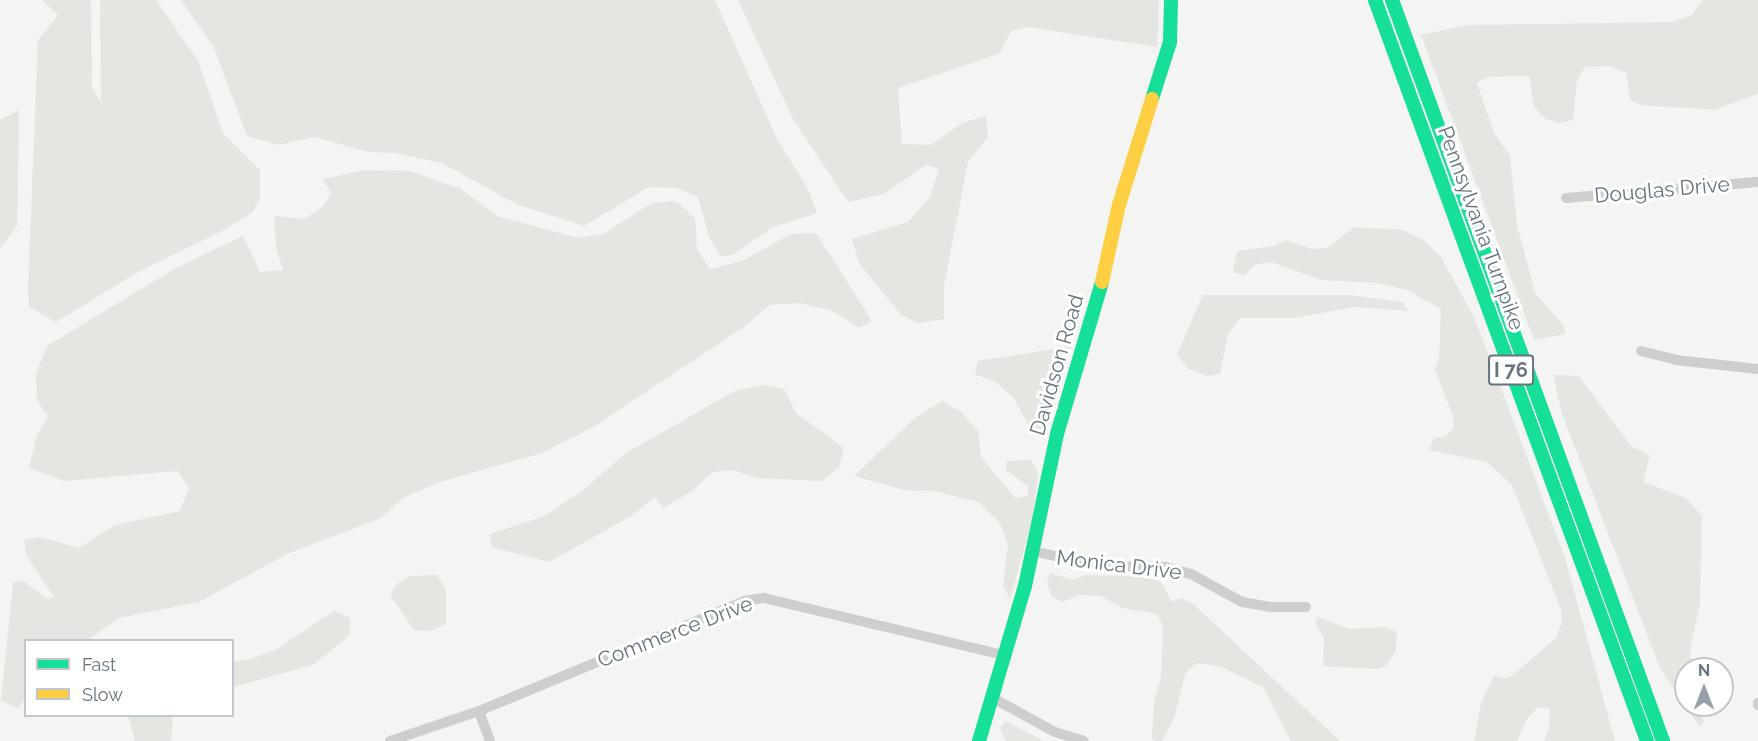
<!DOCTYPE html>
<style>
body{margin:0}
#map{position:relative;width:1758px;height:741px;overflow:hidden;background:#f4f4f3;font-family:Raleway,sans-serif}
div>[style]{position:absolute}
.green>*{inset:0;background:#e4e7e1}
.street>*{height:10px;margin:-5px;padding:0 5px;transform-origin:5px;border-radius:5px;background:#cdcece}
.fast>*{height:14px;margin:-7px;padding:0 7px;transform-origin:7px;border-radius:7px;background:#16e098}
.slow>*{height:14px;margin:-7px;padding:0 7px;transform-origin:7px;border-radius:7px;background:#ffcf43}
span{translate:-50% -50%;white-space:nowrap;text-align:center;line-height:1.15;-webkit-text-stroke:6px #fff;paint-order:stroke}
.shield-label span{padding:2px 4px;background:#fff;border:2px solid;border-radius:4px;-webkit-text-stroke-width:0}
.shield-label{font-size:20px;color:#667381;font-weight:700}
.street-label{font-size:21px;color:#667381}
.legend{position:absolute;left:24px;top:639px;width:210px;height:78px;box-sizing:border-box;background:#fff;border:2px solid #c2c7cd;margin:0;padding:8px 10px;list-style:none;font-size:18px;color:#667381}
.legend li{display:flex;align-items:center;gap:12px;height:30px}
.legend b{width:30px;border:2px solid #c2c7cd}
.north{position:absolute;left:1674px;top:657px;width:60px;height:60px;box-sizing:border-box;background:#fff;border:2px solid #c2c7cd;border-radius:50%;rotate:0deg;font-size:16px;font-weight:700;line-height:24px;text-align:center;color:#667381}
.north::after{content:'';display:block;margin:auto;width:21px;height:27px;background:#98a0a9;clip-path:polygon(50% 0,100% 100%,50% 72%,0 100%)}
</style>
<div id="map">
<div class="green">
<i style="clip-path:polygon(42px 0,91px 0,92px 87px,101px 102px,100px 0,156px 0,198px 61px,223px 133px,260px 170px,260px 198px,253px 212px,226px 229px,138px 272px,56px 322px,29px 307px,28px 289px,38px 40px,58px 15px)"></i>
<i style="clip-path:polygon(181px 0,715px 0,777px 139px,808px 189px,817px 213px,773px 227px,733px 255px,720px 256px,709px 237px,698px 197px,677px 188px,649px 187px,584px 226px,516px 204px,442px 163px,395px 153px,368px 152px,314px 137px,278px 145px,247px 136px,214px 48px)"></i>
<i style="clip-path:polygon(738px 0,1159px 0,1158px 34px,1157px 47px,1027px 27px,1011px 31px,999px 54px,898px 88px,902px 144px,931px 145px,962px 123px,986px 116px,988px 137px,968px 162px,944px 286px,944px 319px,918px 323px,901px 315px,859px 263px,852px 239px,908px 222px,930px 197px,939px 169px,926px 165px,884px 194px,848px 202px,793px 119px)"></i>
<i style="clip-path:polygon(1702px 0,1758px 0,1758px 94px,1714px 110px,1641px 105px,1630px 100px,1626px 73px,1609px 66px,1585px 67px,1577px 81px,1573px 120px,1559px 123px,1546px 119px,1534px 107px,1529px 76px,1488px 77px,1477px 83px,1494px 133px,1510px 156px,1517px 225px,1535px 293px,1564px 326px,1565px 334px,1534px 340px,1421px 35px,1468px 25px,1672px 22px,1692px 15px)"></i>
<i style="clip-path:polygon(19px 110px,17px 226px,0 249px,0 120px)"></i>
<i style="clip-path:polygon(365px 170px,410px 171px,461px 189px,497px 216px,579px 238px,603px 234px,652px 203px,675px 201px,695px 218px,697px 249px,710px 269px,742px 261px,791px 234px,816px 233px,872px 321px,859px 328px,833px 311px,799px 303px,769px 305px,747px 325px,593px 427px,542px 453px,440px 482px,403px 498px,381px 518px,287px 554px,199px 602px,119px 618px,88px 640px,26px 640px,25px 700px,17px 708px,1px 701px,13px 583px,22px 580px,48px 599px,54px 597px,26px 555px,24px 540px,40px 537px,79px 548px,115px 525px,180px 511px,189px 488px,178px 471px,64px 481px,29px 468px,37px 435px,48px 416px,37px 401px,36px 373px,47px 346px,176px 268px,243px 236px,260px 272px,283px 270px,276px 248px,274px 216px,305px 219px,323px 206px,331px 193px,323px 179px)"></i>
<i style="clip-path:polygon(1354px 227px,1403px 230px,1425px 241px,1441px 257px,1475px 319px,1565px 558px,1615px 741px,1544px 741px,1549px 728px,1550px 709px,1538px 707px,1527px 719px,1517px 741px,1474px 741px,1481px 703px,1494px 676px,1509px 678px,1556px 638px,1562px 622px,1561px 610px,1512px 485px,1487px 462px,1429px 450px,1434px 438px,1445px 437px,1454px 427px,1453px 416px,1435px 370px,1439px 359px,1441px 309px,1407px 290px,1378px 283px,1321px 280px,1271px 262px,1254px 265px,1245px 275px,1233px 272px,1237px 251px,1274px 246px,1286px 240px,1312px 249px,1327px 248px)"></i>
<i style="clip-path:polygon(1203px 295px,1350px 295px,1403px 302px,1408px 311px,1356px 307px,1293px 318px,1240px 318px,1228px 334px,1220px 374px,1207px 376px,1188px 369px,1177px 354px)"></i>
<i style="clip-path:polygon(1072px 346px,1045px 430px,1032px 431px,1013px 397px,995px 382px,975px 374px,978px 361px)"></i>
<i style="clip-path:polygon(1553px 375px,1579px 376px,1631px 446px,1650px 455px,1643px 482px,1686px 498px,1702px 516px,1700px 603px,1690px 650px,1693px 669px,1686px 669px,1686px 705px,1700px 705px,1704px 723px,1699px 726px,1660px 668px,1562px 414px)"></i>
<i style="clip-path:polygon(764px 385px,784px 389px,796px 413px,844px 448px,839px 467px,822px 481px,756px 478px,733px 470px,713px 472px,692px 491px,663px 508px,655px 497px,631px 516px,549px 562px,492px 547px,490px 534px,542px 517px,581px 492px,626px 453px,735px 391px)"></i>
<i style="clip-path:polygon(942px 401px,960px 411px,978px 431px,981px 457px,1015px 498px,1027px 496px,1029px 487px,1006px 470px,1007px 461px,1031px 460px,1038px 472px,1033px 517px,1010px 599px,1003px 585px,1008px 545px,1000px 523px,978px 502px,934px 491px,904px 490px,854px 476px,916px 417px)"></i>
<i style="clip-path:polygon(1050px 573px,1073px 580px,1086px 575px,1146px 576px,1161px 582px,1172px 602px,1181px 598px,1192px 603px,1340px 741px,1291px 741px,1263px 687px,1219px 666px,1197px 663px,1186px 672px,1174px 718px,1162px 741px,1155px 741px,1152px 738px,1154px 702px,1161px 677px,1163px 626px,1157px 614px,1122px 608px,1101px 596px,1080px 595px,1062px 602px,1051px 596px,1047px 582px)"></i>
<i style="clip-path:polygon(437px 575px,446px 589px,446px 624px,430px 631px,414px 630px,390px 595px,398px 583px,409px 576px)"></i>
<i style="clip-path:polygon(334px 611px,351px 618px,349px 636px,313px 665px,233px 687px,233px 661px,248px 660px,275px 650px)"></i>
<i style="clip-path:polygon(1318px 617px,1350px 629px,1384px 627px,1397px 632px,1396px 650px,1386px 666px,1379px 669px,1323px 666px,1324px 638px,1315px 622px)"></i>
<i style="clip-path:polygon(128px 716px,173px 716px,171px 741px,135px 741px)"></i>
<i style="clip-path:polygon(1005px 721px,1044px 741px,1006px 741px,1000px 728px)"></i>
</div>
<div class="street">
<i style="left:1566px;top:198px;width:193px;rotate:-4.8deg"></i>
<i style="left:1641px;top:351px;width:36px;rotate:14deg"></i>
<i style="left:1676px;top:360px;width:82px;rotate:6.3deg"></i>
<i style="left:1033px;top:551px;width:67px;rotate:13deg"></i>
<i style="left:1098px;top:566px;width:68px;rotate:0.8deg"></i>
<i style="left:1166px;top:567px;width:26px;rotate:16deg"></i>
<i style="left:1191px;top:574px;width:58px;rotate:28.8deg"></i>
<i style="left:1242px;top:602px;width:27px;rotate:10deg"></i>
<i style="left:1269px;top:607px;width:37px"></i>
<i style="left:991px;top:697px;width:73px;rotate:28.7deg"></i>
<i style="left:1055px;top:732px;width:30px;rotate:17deg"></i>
<i style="left:1758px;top:705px;width:2px;rotate:-90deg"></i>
<i style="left:479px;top:711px;width:32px;rotate:70deg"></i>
<i style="left:390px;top:741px;width:94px;rotate:-18.6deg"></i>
<i style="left:479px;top:711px;width:287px;rotate:-22.5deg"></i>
<i style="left:744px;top:601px;width:20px;rotate:-9deg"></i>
<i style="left:764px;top:598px;width:246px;rotate:13.4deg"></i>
</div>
<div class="fast">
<i style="left:1375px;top:0;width:789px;rotate:69.84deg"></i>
<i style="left:1392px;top:0;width:789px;rotate:69.91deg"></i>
<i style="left:1152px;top:99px;width:60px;rotate:-72.5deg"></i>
<i style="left:1170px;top:42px;width:42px;rotate:-88.6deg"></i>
<i style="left:979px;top:741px;width:162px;rotate:-73.5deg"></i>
<i style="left:1025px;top:586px;width:155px;rotate:-78.1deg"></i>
<i style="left:1057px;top:434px;width:159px;rotate:-73.5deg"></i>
</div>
<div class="slow">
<i style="left:1102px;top:282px;width:79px;rotate:-77.6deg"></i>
<i style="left:1119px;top:205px;width:111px;rotate:-72.7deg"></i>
</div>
<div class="shield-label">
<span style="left:1511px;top:370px">I 76</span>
</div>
<div class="street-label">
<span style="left:1662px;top:190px;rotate:-5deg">Douglas Drive</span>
<span style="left:1481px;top:228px;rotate:70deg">Pennsylvania Turnpike</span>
<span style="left:1057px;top:365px;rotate:-74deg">Davidson Road</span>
<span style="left:1119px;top:565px;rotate:7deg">Monica Drive</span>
<span style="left:675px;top:632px;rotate:-21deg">Commerce Drive</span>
</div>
<ul class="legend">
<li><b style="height:8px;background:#16e098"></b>Fast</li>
<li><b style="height:8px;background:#ffcf43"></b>Slow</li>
</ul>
<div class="north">N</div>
</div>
